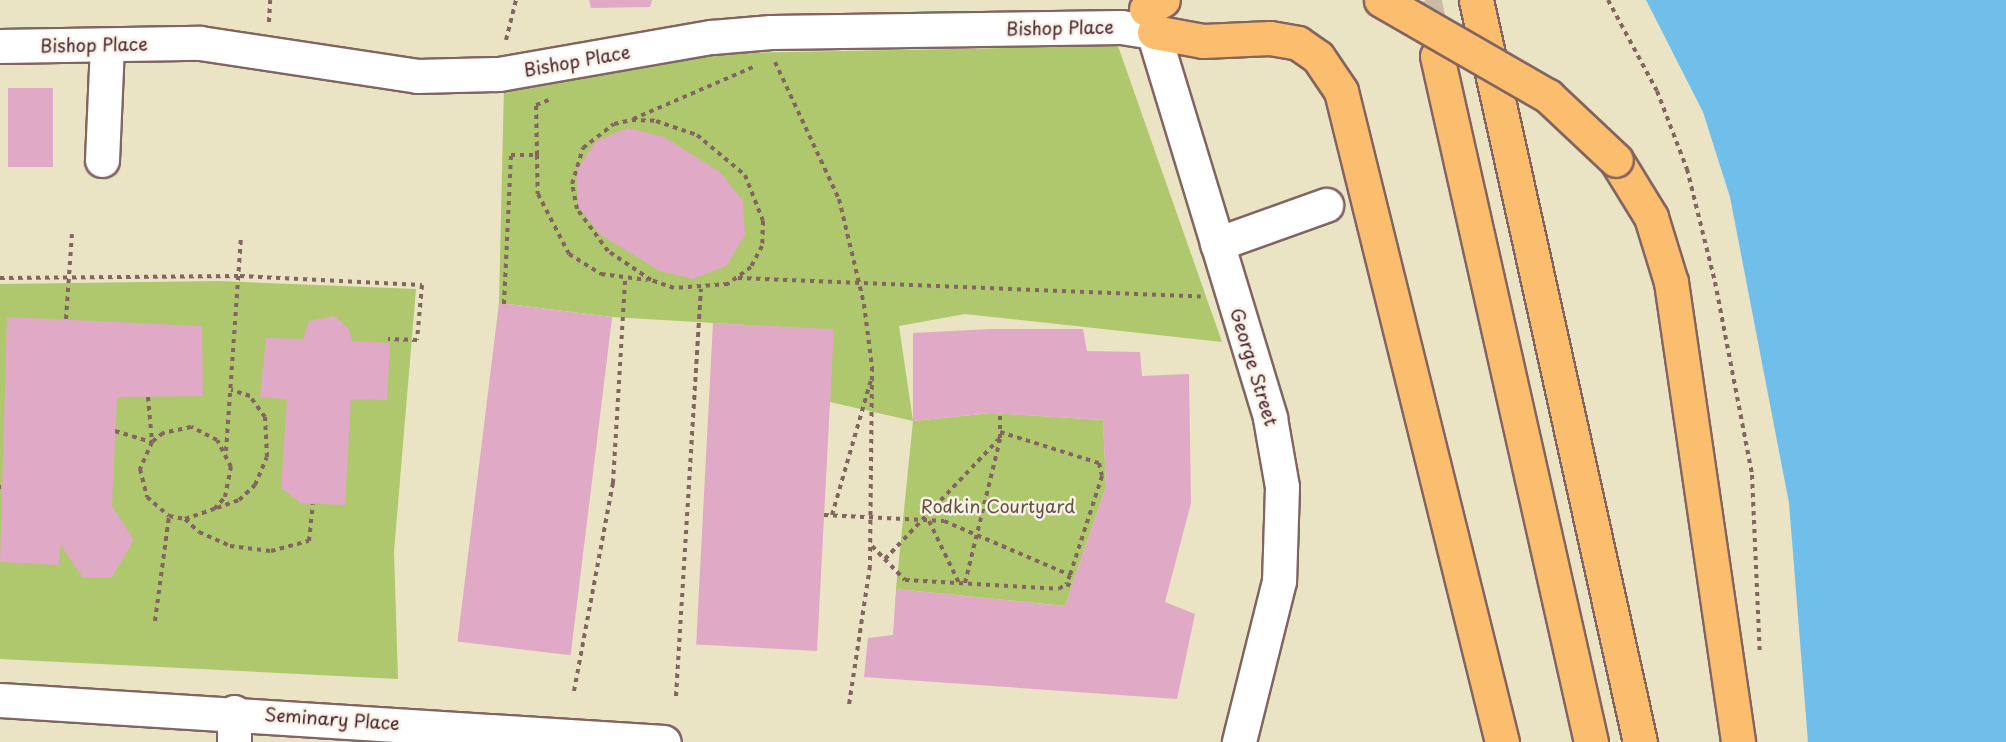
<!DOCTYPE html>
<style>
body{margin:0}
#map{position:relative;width:2006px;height:742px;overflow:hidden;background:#eae3c4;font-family:"Playpen Sans",sans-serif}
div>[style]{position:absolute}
.green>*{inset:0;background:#afc86e}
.water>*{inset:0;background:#6fbfea}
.building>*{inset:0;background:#e0a9c5;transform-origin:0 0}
.highway-tunnel>*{height:33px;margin-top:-16.5px;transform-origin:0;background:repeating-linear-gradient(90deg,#cabca5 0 33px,transparent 0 49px)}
.path>*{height:4px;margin-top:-2px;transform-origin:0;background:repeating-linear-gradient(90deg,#826461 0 4.5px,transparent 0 9px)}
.roads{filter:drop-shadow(2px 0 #826461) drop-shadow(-2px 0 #826461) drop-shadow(0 2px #826461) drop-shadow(0 -2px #826461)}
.minor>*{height:33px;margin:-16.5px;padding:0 16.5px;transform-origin:16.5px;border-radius:16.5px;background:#fff}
.highway>*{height:33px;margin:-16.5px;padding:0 16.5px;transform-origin:16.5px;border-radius:16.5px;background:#fbbd6e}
.bridges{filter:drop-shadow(2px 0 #826461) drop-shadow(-2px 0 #826461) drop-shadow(0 2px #826461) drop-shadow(0 -2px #826461)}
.highway-bridge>*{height:33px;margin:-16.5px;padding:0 16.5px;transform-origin:16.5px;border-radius:16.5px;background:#fbbd6e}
span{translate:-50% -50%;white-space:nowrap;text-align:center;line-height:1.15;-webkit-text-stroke:5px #f7f3e8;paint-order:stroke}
.street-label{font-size:18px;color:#4a1f2b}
.park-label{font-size:18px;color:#68523f}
</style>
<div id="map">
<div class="green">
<i style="clip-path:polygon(1118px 46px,1222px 342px,965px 314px,899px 326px,913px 421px,992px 413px,1103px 420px,1106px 487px,1065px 606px,896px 589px,913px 421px,830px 402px,833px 330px,612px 317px,499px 303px,504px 85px,734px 53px)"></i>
<i style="clip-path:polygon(218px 281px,416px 289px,394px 552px,398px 679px,0 659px,0 284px)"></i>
</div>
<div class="water">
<i style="clip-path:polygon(1646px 0,2006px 0,2006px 742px,1808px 742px,1789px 503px,1730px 197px,1703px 112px)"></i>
</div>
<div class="building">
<i style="clip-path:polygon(589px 0,652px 0,650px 7px,591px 8px)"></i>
<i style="left:8px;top:88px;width:45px;height:79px"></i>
<i style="clip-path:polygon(628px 128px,664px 137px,720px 172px,743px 201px,745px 235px,726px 266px,693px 279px,660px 271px,601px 235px,578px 206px,576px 171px,596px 141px)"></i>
<i style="left:499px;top:303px;width:114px;height:341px;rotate:7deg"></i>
<i style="clip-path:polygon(334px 316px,349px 329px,352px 341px,390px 343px,387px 400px,351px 399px,345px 505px,301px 503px,281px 488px,287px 399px,260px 397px,266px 338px,303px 339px,309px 321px)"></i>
<i style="clip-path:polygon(7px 317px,202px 326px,203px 396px,117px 397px,112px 506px,134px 540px,112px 577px,83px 578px,60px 544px,59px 565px,0 562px)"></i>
<i style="left:713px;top:323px;width:121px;height:322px;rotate:3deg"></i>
<i style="clip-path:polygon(990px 329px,1083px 329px,1087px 351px,1140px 352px,1142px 376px,1189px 374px,1191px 503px,1165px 602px,1195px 614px,1177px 699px,864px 677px,868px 638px,893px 635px,896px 589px,1065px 606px,1106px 487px,1103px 420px,992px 413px,913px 421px,913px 333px)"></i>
</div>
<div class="highway-tunnel">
<i style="left:1425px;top:0;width:52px;rotate:77.8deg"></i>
</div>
<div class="path">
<i style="left:1608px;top:0;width:103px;rotate:61.7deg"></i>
<i style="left:1657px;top:91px;width:84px;rotate:69deg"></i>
<i style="left:1687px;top:169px;width:116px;rotate:76.1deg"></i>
<i style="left:1715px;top:282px;width:197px;rotate:79.1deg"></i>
<i style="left:1752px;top:475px;width:180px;rotate:87.5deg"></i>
<i style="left:269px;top:22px;width:22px;rotate:-87deg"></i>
<i style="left:506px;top:40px;width:41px;rotate:-76deg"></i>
<i style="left:775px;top:62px;width:151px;rotate:65deg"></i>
<i style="left:839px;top:199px;width:108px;rotate:76.6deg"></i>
<i style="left:864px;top:304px;width:64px;rotate:82.8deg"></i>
<i style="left:872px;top:367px;width:199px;rotate:90.6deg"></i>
<i style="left:870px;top:566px;width:141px;rotate:98.6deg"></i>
<i style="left:633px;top:119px;width:131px;rotate:-23.4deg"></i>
<i style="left:632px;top:120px;width:24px;rotate:2deg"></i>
<i style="left:656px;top:121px;width:43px;rotate:18.9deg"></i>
<i style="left:697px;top:135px;width:62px;rotate:39.8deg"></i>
<i style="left:745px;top:175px;width:49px;rotate:68.6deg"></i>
<i style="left:763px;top:221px;width:25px;rotate:92deg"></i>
<i style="left:762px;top:246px;width:24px;rotate:118deg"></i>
<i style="left:751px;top:267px;width:29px;rotate:144deg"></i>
<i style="left:728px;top:284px;width:54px;rotate:175.8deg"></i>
<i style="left:674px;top:288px;width:24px;rotate:-161deg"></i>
<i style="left:651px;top:280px;width:52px;rotate:-146deg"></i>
<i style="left:608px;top:251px;width:52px;rotate:-126.4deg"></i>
<i style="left:577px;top:209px;width:25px;rotate:-101deg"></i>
<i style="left:572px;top:184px;width:38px;rotate:-73deg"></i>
<i style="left:583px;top:148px;width:39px;rotate:-38deg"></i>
<i style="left:614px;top:124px;width:18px;rotate:-13deg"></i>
<i style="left:537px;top:155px;width:50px;rotate:-91.1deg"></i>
<i style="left:536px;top:105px;width:14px;rotate:-21deg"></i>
<i style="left:0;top:278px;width:240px;rotate:-0.5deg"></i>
<i style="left:240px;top:276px;width:182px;rotate:2.8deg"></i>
<i style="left:422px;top:285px;width:55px;rotate:95.2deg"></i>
<i style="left:417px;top:340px;width:29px;rotate:-178deg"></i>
<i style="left:738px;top:278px;width:463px;rotate:2.3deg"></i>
<i style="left:504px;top:304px;width:149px;rotate:-87.3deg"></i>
<i style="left:511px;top:155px;width:26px"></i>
<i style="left:537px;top:155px;width:39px;rotate:89deg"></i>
<i style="left:538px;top:194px;width:68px;rotate:62.7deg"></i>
<i style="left:569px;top:254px;width:38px;rotate:32deg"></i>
<i style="left:601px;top:274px;width:47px;rotate:7.3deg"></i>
<i style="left:66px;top:319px;width:85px;rotate:-86deg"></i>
<i style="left:148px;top:397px;width:45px;rotate:84.9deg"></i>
<i style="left:152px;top:442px;width:30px;rotate:114deg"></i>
<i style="left:140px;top:469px;width:29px;rotate:76deg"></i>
<i style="left:147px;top:497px;width:29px;rotate:41deg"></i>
<i style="left:169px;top:516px;width:16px;rotate:11deg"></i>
<i style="left:185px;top:519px;width:31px;rotate:-19deg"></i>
<i style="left:214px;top:509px;width:16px;rotate:-47deg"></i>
<i style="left:225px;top:497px;width:31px;rotate:-79deg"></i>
<i style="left:231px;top:467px;width:30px;rotate:-117deg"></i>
<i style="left:217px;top:440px;width:29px;rotate:-153deg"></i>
<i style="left:191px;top:427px;width:29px;rotate:168deg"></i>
<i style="left:163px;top:433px;width:14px;rotate:141deg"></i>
<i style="left:115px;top:431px;width:39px;rotate:17deg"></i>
<i style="left:1000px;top:432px;width:104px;rotate:17.4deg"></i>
<i style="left:1099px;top:463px;width:13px;rotate:77deg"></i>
<i style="left:1102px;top:476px;width:104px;rotate:107.9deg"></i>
<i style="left:226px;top:451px;width:213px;rotate:-86deg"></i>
<i style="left:0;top:487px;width:1px"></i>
<i style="left:217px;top:508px;width:23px;rotate:-20deg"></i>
<i style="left:239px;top:500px;width:22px;rotate:-43deg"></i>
<i style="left:255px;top:485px;width:30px;rotate:-67deg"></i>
<i style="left:267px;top:457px;width:40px;rotate:-92.9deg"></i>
<i style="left:265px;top:417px;width:26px;rotate:-126deg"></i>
<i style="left:250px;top:396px;width:20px;rotate:-162deg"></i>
<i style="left:824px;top:515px;width:120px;rotate:2.9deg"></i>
<i style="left:944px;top:521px;width:137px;rotate:23.2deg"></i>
<i style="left:1070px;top:575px;width:10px;rotate:114deg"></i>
<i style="left:1066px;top:584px;width:6px;rotate:18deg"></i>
<i style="left:832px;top:515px;width:141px;rotate:-73.9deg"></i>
<i style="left:185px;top:519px;width:19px;rotate:43deg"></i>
<i style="left:199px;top:532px;width:34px;rotate:24deg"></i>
<i style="left:230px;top:546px;width:41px;rotate:7deg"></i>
<i style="left:271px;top:551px;width:39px;rotate:-15deg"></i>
<i style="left:309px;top:541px;width:37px;rotate:-84deg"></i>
<i style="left:929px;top:521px;width:69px;rotate:64.2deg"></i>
<i style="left:872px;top:546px;width:47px;rotate:45.9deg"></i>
<i style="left:905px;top:580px;width:154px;rotate:3.3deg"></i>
<i style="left:1059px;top:589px;width:9px;rotate:-36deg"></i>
<i style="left:885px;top:559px;width:167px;rotate:-46.5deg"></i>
<i style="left:1000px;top:438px;width:25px;rotate:-90deg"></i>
<i style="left:965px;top:583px;width:148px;rotate:-76.3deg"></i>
<i style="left:155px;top:621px;width:106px;rotate:-82.4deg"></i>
<i style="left:574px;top:691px;width:212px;rotate:-79.4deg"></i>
<i style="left:613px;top:483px;width:204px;rotate:-86.6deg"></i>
<i style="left:676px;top:696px;width:408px;rotate:-86.5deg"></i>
</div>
<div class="roads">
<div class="minor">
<i style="left:1147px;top:12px;width:424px;rotate:73.1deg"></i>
<i style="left:1270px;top:418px;width:70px;rotate:80.1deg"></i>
<i style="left:1282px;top:487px;width:94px;rotate:91.8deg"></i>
<i style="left:1279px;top:581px;width:166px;rotate:104deg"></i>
<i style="left:0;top:46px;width:200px;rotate:-0.9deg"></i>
<i style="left:200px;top:43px;width:219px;rotate:8.6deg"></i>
<i style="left:417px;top:76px;width:82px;rotate:-1.4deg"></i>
<i style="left:499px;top:74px;width:216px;rotate:-9.9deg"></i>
<i style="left:712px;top:37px;width:59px;rotate:-4.8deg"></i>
<i style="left:771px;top:32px;width:350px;rotate:-0.8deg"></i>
<i style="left:1121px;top:27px;width:33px;rotate:9deg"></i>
<i style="left:102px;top:160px;width:115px;rotate:-87.5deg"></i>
<i style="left:1217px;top:244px;width:116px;rotate:-19.7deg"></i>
<i style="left:0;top:700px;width:665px;rotate:3.62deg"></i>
<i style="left:234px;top:712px;width:30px;rotate:90deg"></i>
</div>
<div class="highway">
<i style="left:1476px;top:0;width:760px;rotate:77.54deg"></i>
<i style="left:1146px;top:9px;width:19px;rotate:-28deg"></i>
<i style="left:1154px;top:32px;width:50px;rotate:10.4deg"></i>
<i style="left:1203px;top:41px;width:67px;rotate:-2.6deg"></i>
<i style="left:1270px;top:38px;width:28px;rotate:10deg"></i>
<i style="left:1298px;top:43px;width:24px;rotate:35deg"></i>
<i style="left:1318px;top:57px;width:41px;rotate:55.9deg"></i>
<i style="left:1341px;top:91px;width:671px;rotate:76.11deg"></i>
<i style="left:1437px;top:56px;width:703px;rotate:77.35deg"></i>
<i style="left:1616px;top:160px;width:67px;rotate:58.4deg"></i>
<i style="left:1651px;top:217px;width:68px;rotate:72.9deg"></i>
<i style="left:1671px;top:282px;width:465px;rotate:81.7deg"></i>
</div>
</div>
<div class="bridges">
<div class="highway-bridge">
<i style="left:1381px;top:0;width:193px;rotate:29.9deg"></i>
<i style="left:1548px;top:96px;width:93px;rotate:43.3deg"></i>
</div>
</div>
<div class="street-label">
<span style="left:1060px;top:28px;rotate:-1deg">Bishop Place</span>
<span style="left:94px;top:45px;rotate:-1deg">Bishop Place</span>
<span style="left:577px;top:61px;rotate:-10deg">Bishop Place</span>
<span style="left:1254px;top:367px;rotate:73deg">George Street</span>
<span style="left:332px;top:719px;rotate:4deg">Seminary Place</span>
</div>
<div class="park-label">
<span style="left:998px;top:506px">Rodkin Courtyard</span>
</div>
</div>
